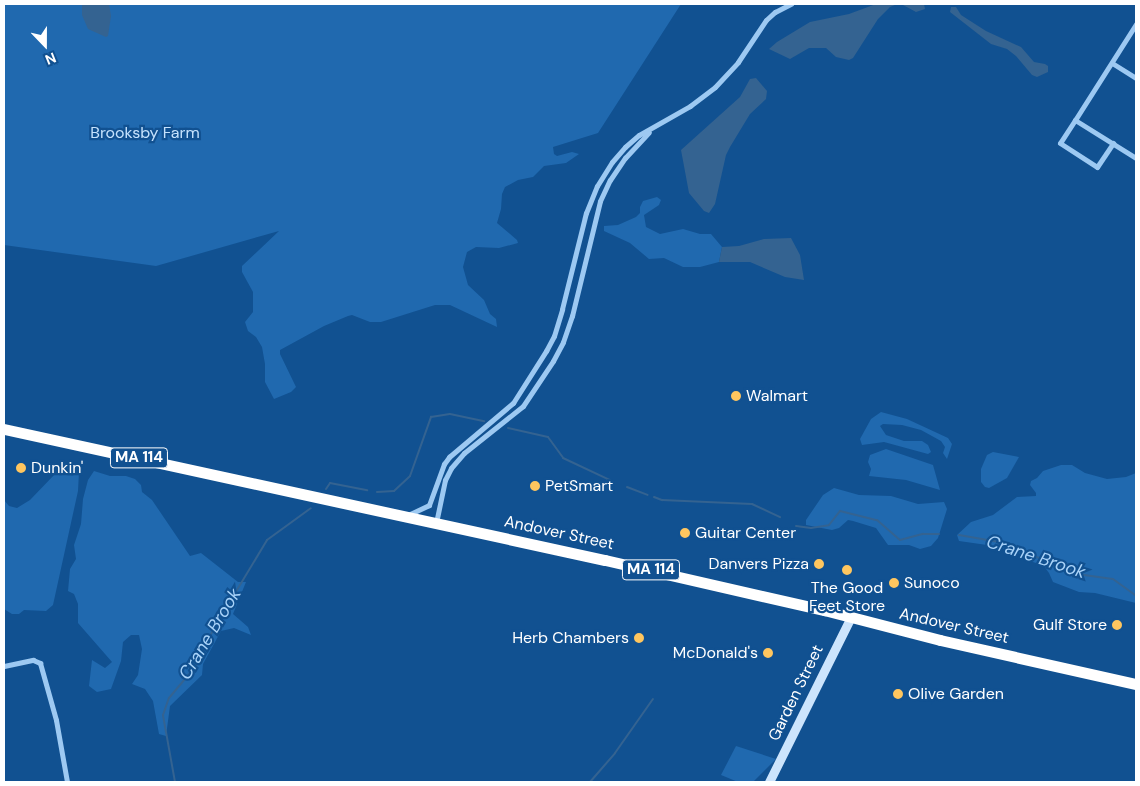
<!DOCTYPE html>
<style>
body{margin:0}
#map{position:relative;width:1140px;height:786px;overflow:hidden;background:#115191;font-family:"DM Sans",sans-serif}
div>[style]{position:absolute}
.green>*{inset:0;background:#2069af}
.water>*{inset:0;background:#346391}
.stream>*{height:2px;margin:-1px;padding:0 1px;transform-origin:1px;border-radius:1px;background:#346391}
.street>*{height:5px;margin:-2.5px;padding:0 2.5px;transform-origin:2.5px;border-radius:2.5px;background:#9dc9f2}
.secondary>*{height:9px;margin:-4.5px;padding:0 4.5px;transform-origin:4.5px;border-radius:4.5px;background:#cce4fc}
.highway>*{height:11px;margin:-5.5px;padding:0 5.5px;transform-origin:5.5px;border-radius:5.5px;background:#fff}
.dots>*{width:14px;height:14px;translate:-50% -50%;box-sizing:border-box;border:2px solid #115191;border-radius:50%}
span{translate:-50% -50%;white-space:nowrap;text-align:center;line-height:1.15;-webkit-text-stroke:4.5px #115191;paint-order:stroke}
.shield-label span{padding:1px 4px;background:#115191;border:1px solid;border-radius:4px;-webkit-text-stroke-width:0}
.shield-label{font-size:15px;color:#fff;font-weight:700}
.park-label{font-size:16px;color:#c5e2fd}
.poi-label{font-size:16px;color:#fff}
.left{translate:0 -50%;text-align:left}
.right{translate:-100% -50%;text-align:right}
.street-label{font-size:16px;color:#fff}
.water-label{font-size:18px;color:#a9d3f9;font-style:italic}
.frame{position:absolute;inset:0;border:5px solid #fff;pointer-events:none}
.north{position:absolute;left:20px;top:20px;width:50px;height:50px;-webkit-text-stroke:4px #115191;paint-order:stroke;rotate:158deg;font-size:14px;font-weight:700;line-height:20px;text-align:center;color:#fff}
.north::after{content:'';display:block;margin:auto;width:18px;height:22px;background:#fff;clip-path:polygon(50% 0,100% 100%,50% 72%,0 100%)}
</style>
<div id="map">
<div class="green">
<i style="clip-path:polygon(4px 4px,681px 4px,598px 133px,553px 147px,554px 154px,557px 156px,572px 152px,579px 154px,566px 163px,544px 166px,533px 177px,518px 180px,505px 187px,502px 194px,501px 209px,497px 223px,517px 240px,518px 243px,499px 248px,476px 247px,467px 252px,463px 267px,468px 285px,484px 300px,490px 314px,496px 319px,497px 327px,450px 305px,435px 305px,381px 322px,370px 322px,352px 315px,348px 316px,324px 326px,280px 350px,280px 354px,296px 387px,291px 392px,274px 399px,265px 382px,265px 364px,262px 347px,256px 337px,248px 331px,245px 322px,253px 312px,253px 292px,242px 272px,242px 266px,279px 231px,156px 266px,4px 245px)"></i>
<i style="clip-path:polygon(657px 197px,661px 200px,659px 205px,644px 215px,646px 227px,660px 234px,683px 229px,700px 234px,711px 234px,722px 247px,719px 262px,700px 267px,683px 267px,664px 258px,649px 259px,630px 243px,604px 231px,604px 226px,618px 225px,636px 217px,640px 213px,640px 207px,643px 201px)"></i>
<i style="clip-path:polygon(881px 412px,907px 419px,948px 438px,952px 444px,947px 459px,943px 453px,945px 447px,941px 441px,921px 430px,902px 425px,883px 424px,880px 426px,886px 435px,904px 441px,922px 441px,928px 445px,931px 452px,928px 454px,884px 442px,862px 445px,860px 439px,871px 419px)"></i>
<i style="clip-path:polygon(886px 449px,933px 465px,940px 490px,906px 480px,869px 476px,871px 469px,868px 462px,870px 455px)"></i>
<i style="clip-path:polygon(993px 452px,1019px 457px,1007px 478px,989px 488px,985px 487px,981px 482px,981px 469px,987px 455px)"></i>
<i style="clip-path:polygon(1061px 465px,1072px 465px,1085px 473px,1107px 479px,1126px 477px,1136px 473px,1136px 603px,1095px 593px,1079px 592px,1053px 582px,1049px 573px,1043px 565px,1026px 560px,1020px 554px,994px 546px,959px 541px,957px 535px,971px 522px,993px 515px,1017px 497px,1036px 496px,1036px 493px,1030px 485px,1031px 481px,1037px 478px,1043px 471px)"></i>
<i style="clip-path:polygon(69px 466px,75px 467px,79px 472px,78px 491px,53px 605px,46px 611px,24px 610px,19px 614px,12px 614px,4px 609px,4px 500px,9px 506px,17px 508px,30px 500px,55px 474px)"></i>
<i style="clip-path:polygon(94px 471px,110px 476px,126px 476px,135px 479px,141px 485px,142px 492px,152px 500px,190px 556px,201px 553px,238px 582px,246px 582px,233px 614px,248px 627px,251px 635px,234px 628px,221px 631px,203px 664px,202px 675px,170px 706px,166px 736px,159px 734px,153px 701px,145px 689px,132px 684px,138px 675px,142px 649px,139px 635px,131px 635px,123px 642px,121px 661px,111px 689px,97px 692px,89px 686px,92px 660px,105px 668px,112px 662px,78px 623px,78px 604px,74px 594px,68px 591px,70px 569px,76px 559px,74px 545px,81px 524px,83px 499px,88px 480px)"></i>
<i style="clip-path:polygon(834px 488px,859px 495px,891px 496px,918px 504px,944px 502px,947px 509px,938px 538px,931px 546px,920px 549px,909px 545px,888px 545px,876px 528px,853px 521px,848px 520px,839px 528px,832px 530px,806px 525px,806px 520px,823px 495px)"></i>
<i style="clip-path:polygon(736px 746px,776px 759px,753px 782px,738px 782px,721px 775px)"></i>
</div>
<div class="water">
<i style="clip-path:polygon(82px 4px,109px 4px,111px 16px,108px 36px,106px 37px,88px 29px,82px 15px)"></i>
<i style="clip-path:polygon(876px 4px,924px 4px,925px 9px,916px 12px,903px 5px,895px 5px,890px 7px,878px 19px,853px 58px,849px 60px,836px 57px,826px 48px,809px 48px,790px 59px,769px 49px,777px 42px,810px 22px,849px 14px)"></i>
<i style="clip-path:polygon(951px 7px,956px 7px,961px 15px,986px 31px,1021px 47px,1034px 62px,1045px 64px,1048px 66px,1048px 72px,1037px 77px,1032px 75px,1016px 56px,1007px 49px,991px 44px,950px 12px)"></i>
<i style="clip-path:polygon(756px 78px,767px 91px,766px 99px,750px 114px,730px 147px,726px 155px,715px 204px,709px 213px,704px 211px,689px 193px,681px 150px,740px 97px,750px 79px)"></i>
<i style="clip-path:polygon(791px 238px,800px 255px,804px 280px,785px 277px,750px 262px,719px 262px,722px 247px,739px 246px,764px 239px)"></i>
</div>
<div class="stream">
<i style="left:508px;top:428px;width:41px;rotate:12.7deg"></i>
<i style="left:548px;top:437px;width:26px;rotate:54deg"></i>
<i style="left:563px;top:458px;width:52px;rotate:25.1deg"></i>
<i style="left:627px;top:487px;width:22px;rotate:21deg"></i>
<i style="left:326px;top:489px;width:7px;rotate:-56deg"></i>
<i style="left:330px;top:483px;width:38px;rotate:11deg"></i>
<i style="left:377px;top:492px;width:17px;rotate:-3deg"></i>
<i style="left:394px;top:491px;width:22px;rotate:-43deg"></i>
<i style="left:410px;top:476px;width:63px;rotate:-70.4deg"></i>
<i style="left:431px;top:417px;width:19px;rotate:-9deg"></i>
<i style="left:450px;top:414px;width:35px;rotate:12deg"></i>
<i style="left:654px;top:497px;width:9px;rotate:21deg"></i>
<i style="left:662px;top:500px;width:90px;rotate:2.5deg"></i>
<i style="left:752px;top:504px;width:31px;rotate:25deg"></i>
<i style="left:796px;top:526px;width:15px;rotate:8deg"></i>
<i style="left:811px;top:528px;width:18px;rotate:-9deg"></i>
<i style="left:829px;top:525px;width:18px;rotate:-52deg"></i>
<i style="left:840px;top:511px;width:38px;rotate:14deg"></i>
<i style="left:877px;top:520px;width:30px;rotate:41deg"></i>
<i style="left:900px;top:540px;width:24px;rotate:-15deg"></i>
<i style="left:923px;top:534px;width:16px"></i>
<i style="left:959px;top:535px;width:39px;rotate:10deg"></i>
<i style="left:997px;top:542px;width:93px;rotate:20.8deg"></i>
<i style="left:1084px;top:575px;width:29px;rotate:8deg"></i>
<i style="left:1113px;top:579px;width:29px;rotate:36deg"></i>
<i style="left:175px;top:782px;width:68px;rotate:-100.2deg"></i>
<i style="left:163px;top:715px;width:18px;rotate:-71deg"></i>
<i style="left:169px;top:698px;width:40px;rotate:-50deg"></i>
<i style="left:195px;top:667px;width:43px;rotate:-64deg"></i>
<i style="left:214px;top:628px;width:103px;rotate:-58.9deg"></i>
<i style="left:267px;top:540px;width:54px;rotate:-36deg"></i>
<i style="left:590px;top:782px;width:38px;rotate:-49deg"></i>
<i style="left:615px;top:753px;width:66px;rotate:-54.9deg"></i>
</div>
<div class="street">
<i style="left:1136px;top:24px;width:114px;rotate:122.4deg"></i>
<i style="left:1075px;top:120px;width:72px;rotate:31.9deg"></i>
<i style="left:1112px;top:63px;width:28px;rotate:32deg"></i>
<i style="left:1075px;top:120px;width:27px;rotate:123deg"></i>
<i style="left:1060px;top:143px;width:44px;rotate:33deg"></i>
<i style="left:1097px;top:167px;width:29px;rotate:-56deg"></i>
<i style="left:410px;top:514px;width:21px;rotate:-25deg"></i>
<i style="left:429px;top:505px;width:44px;rotate:-69.9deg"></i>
<i style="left:444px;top:464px;width:9px;rotate:-54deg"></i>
<i style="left:449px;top:457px;width:84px;rotate:-40.2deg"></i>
<i style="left:513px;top:403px;width:62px;rotate:-57.6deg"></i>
<i style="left:546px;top:351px;width:17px;rotate:-62deg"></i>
<i style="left:554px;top:336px;width:28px;rotate:-73deg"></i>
<i style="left:562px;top:309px;width:99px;rotate:-76deg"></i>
<i style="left:586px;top:213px;width:29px;rotate:-68deg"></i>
<i style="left:597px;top:186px;width:28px;rotate:-58deg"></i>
<i style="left:612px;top:162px;width:20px;rotate:-49deg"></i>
<i style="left:625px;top:147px;width:18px;rotate:-41deg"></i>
<i style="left:639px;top:135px;width:59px;rotate:-29.6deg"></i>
<i style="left:690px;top:106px;width:31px;rotate:-37deg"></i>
<i style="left:715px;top:87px;width:34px;rotate:-47deg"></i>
<i style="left:738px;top:62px;width:50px;rotate:-56.3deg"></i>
<i style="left:766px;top:20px;width:12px;rotate:-42deg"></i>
<i style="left:775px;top:12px;width:18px;rotate:-27deg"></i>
<i style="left:436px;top:523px;width:44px;rotate:-78.2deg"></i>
<i style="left:445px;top:480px;width:13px;rotate:-63deg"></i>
<i style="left:451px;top:468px;width:20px;rotate:-49deg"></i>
<i style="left:464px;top:453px;width:75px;rotate:-38.5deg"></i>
<i style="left:523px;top:406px;width:54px;rotate:-56.3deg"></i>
<i style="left:553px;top:361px;width:21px;rotate:-62deg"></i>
<i style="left:563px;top:342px;width:28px;rotate:-71deg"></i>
<i style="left:572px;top:316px;width:118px;rotate:-76.3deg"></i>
<i style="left:600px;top:201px;width:23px;rotate:-65deg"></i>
<i style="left:610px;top:180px;width:27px;rotate:-56deg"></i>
<i style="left:625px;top:158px;width:35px;rotate:-47deg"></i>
<i style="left:4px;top:666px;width:30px;rotate:-12deg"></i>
<i style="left:33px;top:660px;width:8px;rotate:23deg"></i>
<i style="left:40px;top:663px;width:59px;rotate:74.3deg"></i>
<i style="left:56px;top:720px;width:63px;rotate:79.9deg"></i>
</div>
<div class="secondary">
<i style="left:769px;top:782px;width:184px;rotate:-63.6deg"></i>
</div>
<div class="highway">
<i style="left:4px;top:429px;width:615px;rotate:12.3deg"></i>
<i style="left:605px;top:560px;width:225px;rotate:12.9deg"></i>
<i style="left:824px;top:610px;width:120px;rotate:14.5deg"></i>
<i style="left:940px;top:640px;width:201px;rotate:12.7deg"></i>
</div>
<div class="dots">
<i style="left:736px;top:396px;background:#ffc65f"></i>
<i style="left:21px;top:468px;background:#ffc65f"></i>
<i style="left:535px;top:486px;background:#ffc65f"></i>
<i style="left:685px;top:533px;background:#ffc65f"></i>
<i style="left:819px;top:564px;background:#ffc65f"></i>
<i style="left:847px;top:570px;background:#ffc65f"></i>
<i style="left:894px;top:583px;background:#ffc65f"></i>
<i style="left:1117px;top:625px;background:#ffc65f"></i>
<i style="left:639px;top:638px;background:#ffc65f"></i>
<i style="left:768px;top:653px;background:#ffc65f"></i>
<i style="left:898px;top:694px;background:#ffc65f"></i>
</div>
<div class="shield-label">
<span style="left:139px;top:458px">MA 114</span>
<span style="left:651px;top:570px">MA 114</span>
</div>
<div class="park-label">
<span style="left:145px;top:133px">Brooksby Farm</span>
</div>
<div class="poi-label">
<span class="left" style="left:746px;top:396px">Walmart</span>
<span class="left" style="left:31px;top:468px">Dunkin'</span>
<span class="left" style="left:545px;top:486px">PetSmart</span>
<span class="left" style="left:695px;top:533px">Guitar Center</span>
<span class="right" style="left:809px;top:564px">Danvers Pizza</span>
<span class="left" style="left:904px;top:583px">Sunoco</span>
<span style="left:847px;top:597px">The Good<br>Feet Store</span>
<span class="right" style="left:1107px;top:625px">Gulf Store</span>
<span class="right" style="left:629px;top:638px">Herb Chambers</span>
<span class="right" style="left:758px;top:653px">McDonald's</span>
<span class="left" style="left:908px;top:694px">Olive Garden</span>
</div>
<div class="street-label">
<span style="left:559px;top:533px;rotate:12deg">Andover Street</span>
<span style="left:954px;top:626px;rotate:13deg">Andover Street</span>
<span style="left:796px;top:693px;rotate:-64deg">Garden Street</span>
</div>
<div class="water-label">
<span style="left:1036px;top:557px;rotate:18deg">Crane Brook</span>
<span style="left:210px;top:634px;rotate:-59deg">Crane Brook</span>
</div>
<div class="frame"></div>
<div class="north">N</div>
</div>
